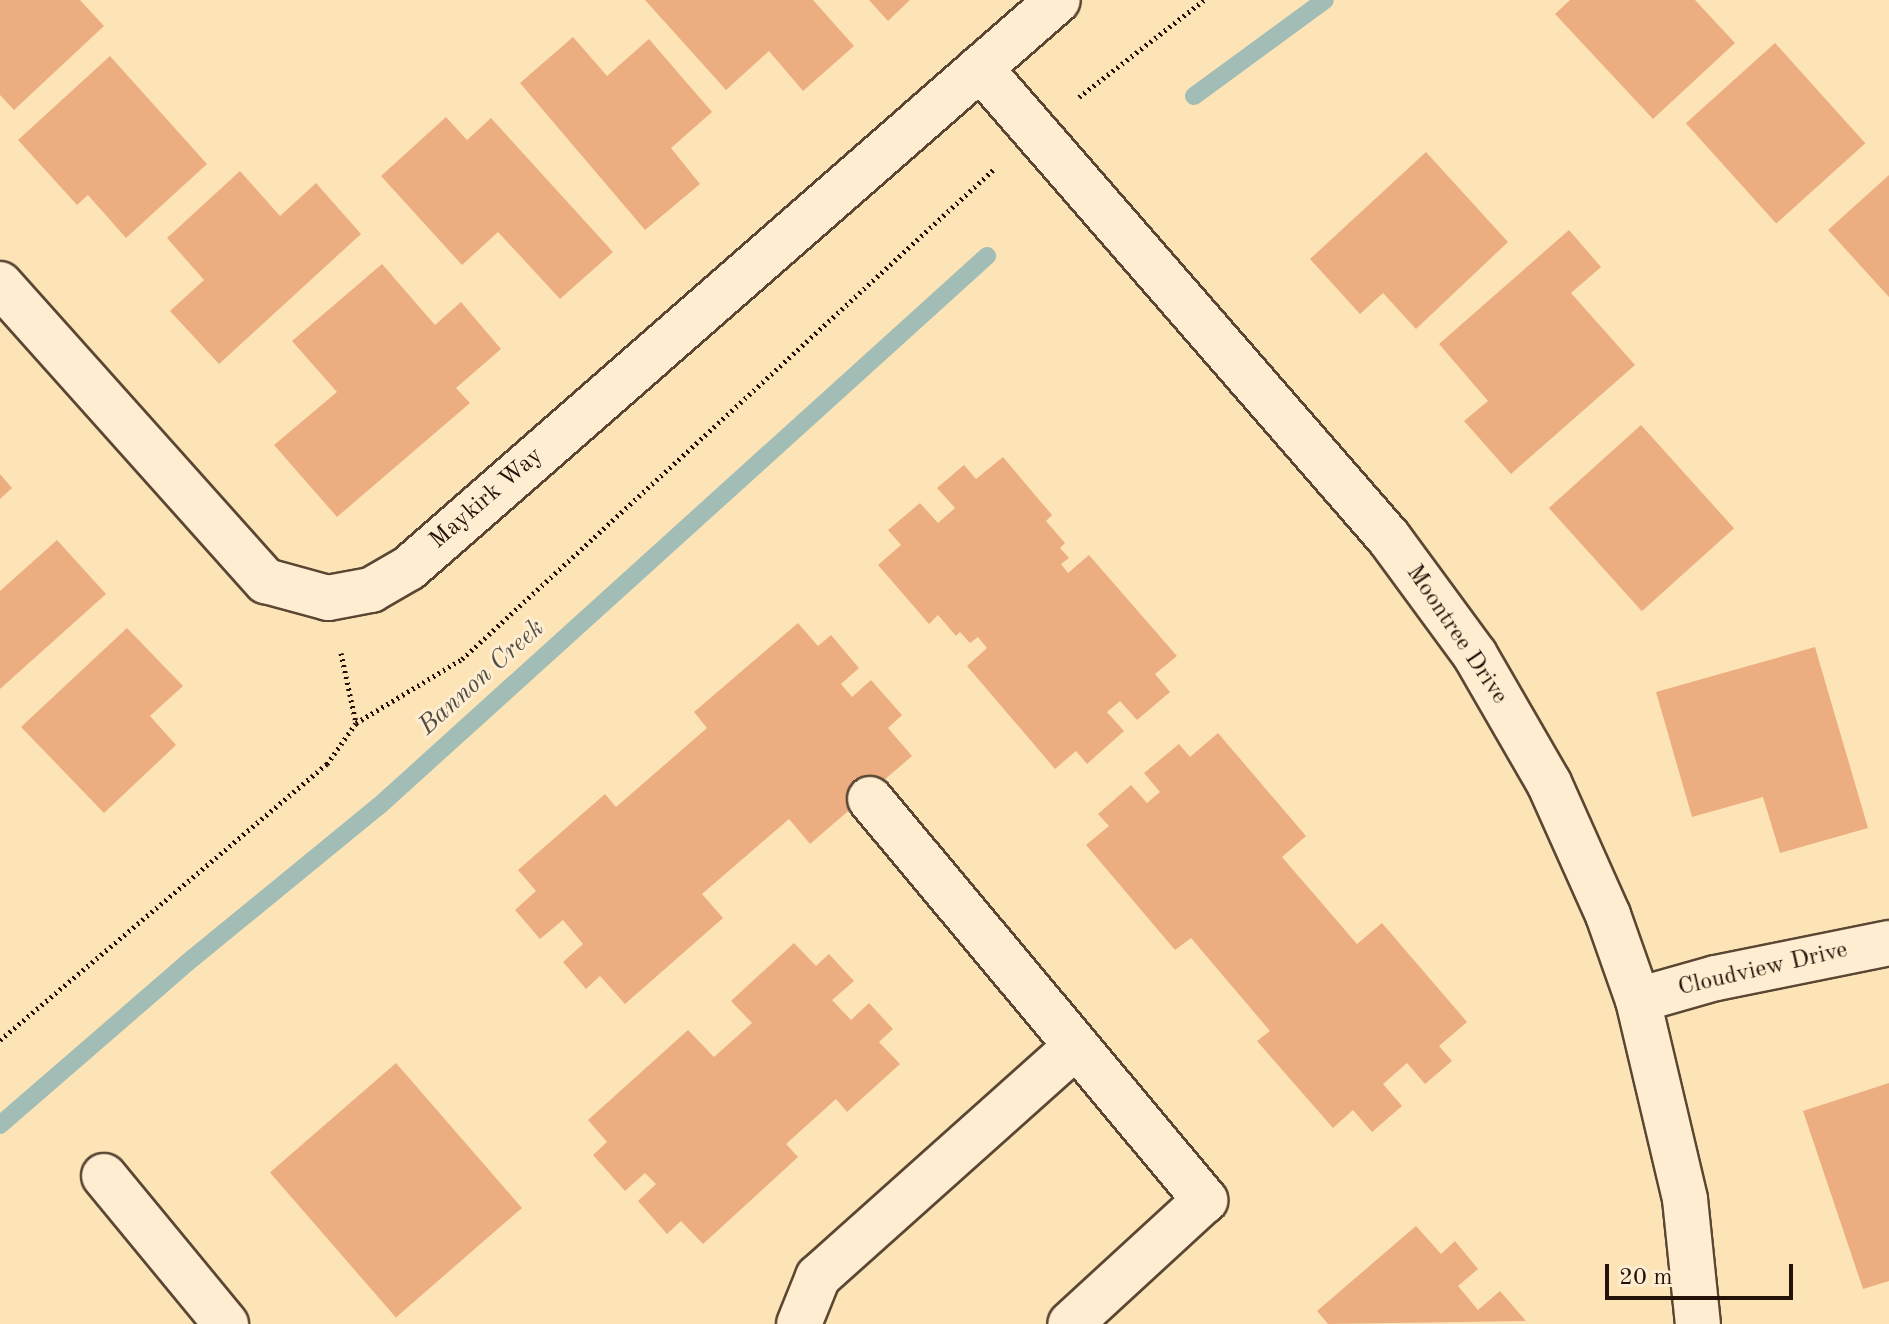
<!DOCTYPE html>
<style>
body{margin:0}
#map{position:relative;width:1889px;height:1324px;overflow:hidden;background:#fde4b6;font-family:"Old Standard TT",serif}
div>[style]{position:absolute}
.stream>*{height:18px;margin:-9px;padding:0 9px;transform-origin:9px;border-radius:9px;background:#a2bdb6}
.building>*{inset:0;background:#ecae80;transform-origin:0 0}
.path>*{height:5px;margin-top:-2.5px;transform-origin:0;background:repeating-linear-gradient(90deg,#241107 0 2px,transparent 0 6px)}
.roads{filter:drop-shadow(2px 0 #5a4633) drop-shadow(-2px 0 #5a4633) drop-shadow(0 2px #5a4633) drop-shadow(0 -2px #5a4633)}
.minor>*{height:44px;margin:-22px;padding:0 22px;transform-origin:22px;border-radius:22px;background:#feedd0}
span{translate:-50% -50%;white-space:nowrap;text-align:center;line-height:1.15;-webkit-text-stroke:6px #feedd0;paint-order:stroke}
.street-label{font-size:24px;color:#241107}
.water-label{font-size:26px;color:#504d44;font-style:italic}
.scale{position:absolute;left:1605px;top:1264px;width:188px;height:36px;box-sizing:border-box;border:4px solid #241107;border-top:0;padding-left:10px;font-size:24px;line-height:28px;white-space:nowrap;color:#241107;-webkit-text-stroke:6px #feedd0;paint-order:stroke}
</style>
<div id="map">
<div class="stream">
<i style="left:1194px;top:96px;width:162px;rotate:-36.2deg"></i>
<i style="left:0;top:1125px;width:255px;rotate:-40.9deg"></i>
<i style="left:193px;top:958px;width:240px;rotate:-39.3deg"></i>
<i style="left:379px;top:806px;width:820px;rotate:-42.13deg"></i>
</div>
<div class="building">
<i style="clip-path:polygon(0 0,80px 0,104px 26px,14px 110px,0 95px)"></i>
<i style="clip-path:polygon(645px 0,813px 0,854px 46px,803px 91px,769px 51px,726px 90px)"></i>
<i style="clip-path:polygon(869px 0,910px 0,888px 21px)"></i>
<i style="clip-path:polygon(1570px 0,1695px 0,1735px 43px,1653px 119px,1555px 14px)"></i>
<i style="clip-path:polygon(573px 37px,607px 76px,649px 39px,712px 112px,671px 148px,700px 184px,645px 230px,520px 83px)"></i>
<i style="left:1775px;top:43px;width:135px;height:120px;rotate:48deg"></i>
<i style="clip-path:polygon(110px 56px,207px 164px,126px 238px,88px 195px,77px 205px,18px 140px)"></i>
<i style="clip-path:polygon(446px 117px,467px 140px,491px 118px,613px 252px,560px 299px,498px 232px,462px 265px,381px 176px)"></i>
<i style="clip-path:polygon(1426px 152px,1508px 242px,1416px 329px,1383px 293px,1360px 314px,1310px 259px)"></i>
<i style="clip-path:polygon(240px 171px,280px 216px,316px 183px,361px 234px,219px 364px,170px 311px,204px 280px,167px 238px)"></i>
<i style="clip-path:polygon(1889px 175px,1889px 297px,1828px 230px)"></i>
<i style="clip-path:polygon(1569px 230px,1601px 267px,1571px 293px,1635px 365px,1511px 474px,1464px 421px,1488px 401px,1439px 344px)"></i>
<i style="clip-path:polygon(382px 264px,435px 325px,461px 302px,501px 349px,456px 388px,470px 403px,337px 517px,274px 445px,337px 392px,292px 341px)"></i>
<i style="left:1641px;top:425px;width:139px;height:124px;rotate:48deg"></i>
<i style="clip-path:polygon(1003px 457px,1052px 515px,1046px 521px,1065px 543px,1060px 548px,1069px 558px,1061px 564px,1068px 573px,1089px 555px,1177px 656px,1155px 674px,1170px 692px,1137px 720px,1120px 701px,1107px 712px,1124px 731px,1087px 764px,1076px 751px,1055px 769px,967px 666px,987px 648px,978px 637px,970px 643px,960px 632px,956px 636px,938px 615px,929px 624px,878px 565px,901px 545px,888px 530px,920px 503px,938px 523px,955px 508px,937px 488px,964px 465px,976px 479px)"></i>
<i style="clip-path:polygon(0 474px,12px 488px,0 499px)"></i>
<i style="clip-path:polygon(57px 540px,106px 594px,0 689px,0 591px)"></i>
<i style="clip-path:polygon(798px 623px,818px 646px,831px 635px,859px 668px,841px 684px,852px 697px,871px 680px,902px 715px,888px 728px,912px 756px,810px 844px,789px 819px,702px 894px,723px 918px,625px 1004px,600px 976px,586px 989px,563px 962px,583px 944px,563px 920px,540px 939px,515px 910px,536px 891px,518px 870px,605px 794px,616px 807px,707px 728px,694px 712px)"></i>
<i style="clip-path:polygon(127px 628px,183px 686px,150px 716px,176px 745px,104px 813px,21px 727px)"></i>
<i style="clip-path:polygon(1815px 647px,1868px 828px,1780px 853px,1763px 797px,1692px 817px,1656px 692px)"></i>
<i style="clip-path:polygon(1218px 733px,1306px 836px,1282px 857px,1357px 944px,1382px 923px,1467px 1022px,1439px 1046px,1452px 1061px,1425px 1084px,1407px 1063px,1383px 1084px,1402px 1106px,1372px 1132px,1353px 1110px,1333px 1128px,1257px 1041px,1270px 1031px,1191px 938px,1175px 950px,1086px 845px,1109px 826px,1098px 814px,1131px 785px,1147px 803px,1160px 792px,1144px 773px,1179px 744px,1190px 757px)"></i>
<i style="clip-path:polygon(794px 943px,816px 966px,829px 954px,854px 981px,832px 1000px,851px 1020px,869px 1003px,893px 1029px,879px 1042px,900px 1064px,847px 1112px,836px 1099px,786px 1144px,798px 1157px,703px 1244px,681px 1221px,667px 1234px,638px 1201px,656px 1184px,645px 1173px,625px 1191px,593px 1155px,607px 1142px,588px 1120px,688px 1030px,714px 1057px,752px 1023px,731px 1001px)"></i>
<i style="left:396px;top:1063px;width:192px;height:167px;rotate:49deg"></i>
<i style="clip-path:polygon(1889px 1083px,1889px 1281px,1863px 1289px,1803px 1111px)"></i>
<i style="clip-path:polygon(1416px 1226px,1441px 1254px,1455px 1241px,1478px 1269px,1458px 1286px,1478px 1310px,1500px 1291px,1526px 1321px,1328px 1324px,1317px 1311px)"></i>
</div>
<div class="path">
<i style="left:1079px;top:97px;width:158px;rotate:-37.8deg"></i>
<i style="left:341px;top:653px;width:72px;rotate:77.9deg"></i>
<i style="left:0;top:1040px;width:428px;rotate:-40.2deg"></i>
<i style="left:327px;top:764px;width:50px;rotate:-54.7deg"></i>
<i style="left:356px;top:723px;width:124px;rotate:-31.1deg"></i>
<i style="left:462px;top:659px;width:725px;rotate:-42.65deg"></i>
</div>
<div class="roads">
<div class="minor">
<i style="left:980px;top:68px;width:623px;rotate:48.97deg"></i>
<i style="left:1389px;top:538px;width:145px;rotate:53.7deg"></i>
<i style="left:1475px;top:655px;width:148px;rotate:60deg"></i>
<i style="left:1549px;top:783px;width:145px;rotate:65.9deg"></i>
<i style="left:1608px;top:915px;width:90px;rotate:70.6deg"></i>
<i style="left:1638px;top:1000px;width:204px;rotate:76.7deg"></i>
<i style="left:1685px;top:1199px;width:126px;rotate:84.1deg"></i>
<i style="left:0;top:284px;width:399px;rotate:48.2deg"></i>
<i style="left:266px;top:581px;width:64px;rotate:15.3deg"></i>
<i style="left:328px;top:598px;width:44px;rotate:-10.5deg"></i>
<i style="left:371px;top:590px;width:44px;rotate:-30.1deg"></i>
<i style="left:409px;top:568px;width:862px;rotate:-41.19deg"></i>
<i style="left:870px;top:799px;width:523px;rotate:50.12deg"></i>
<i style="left:1205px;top:1200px;width:183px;rotate:137.4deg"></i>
<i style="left:1638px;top:1000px;width:81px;rotate:-15.8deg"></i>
<i style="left:1716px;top:978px;width:177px;rotate:-11.4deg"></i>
<i style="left:104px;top:1176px;width:192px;rotate:50.5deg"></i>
<i style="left:799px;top:1324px;width:51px;rotate:-68deg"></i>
<i style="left:818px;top:1277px;width:346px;rotate:-41.8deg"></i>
</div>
</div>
<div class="street-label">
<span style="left:487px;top:499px;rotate:-41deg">Maykirk Way</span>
<span style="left:1456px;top:635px;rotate:56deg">Moontree Drive</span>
<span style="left:1763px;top:970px;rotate:-13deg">Cloudview Drive</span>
</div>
<div class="water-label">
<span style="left:482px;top:678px;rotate:-42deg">Bannon Creek</span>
</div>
<div class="scale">20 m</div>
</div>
